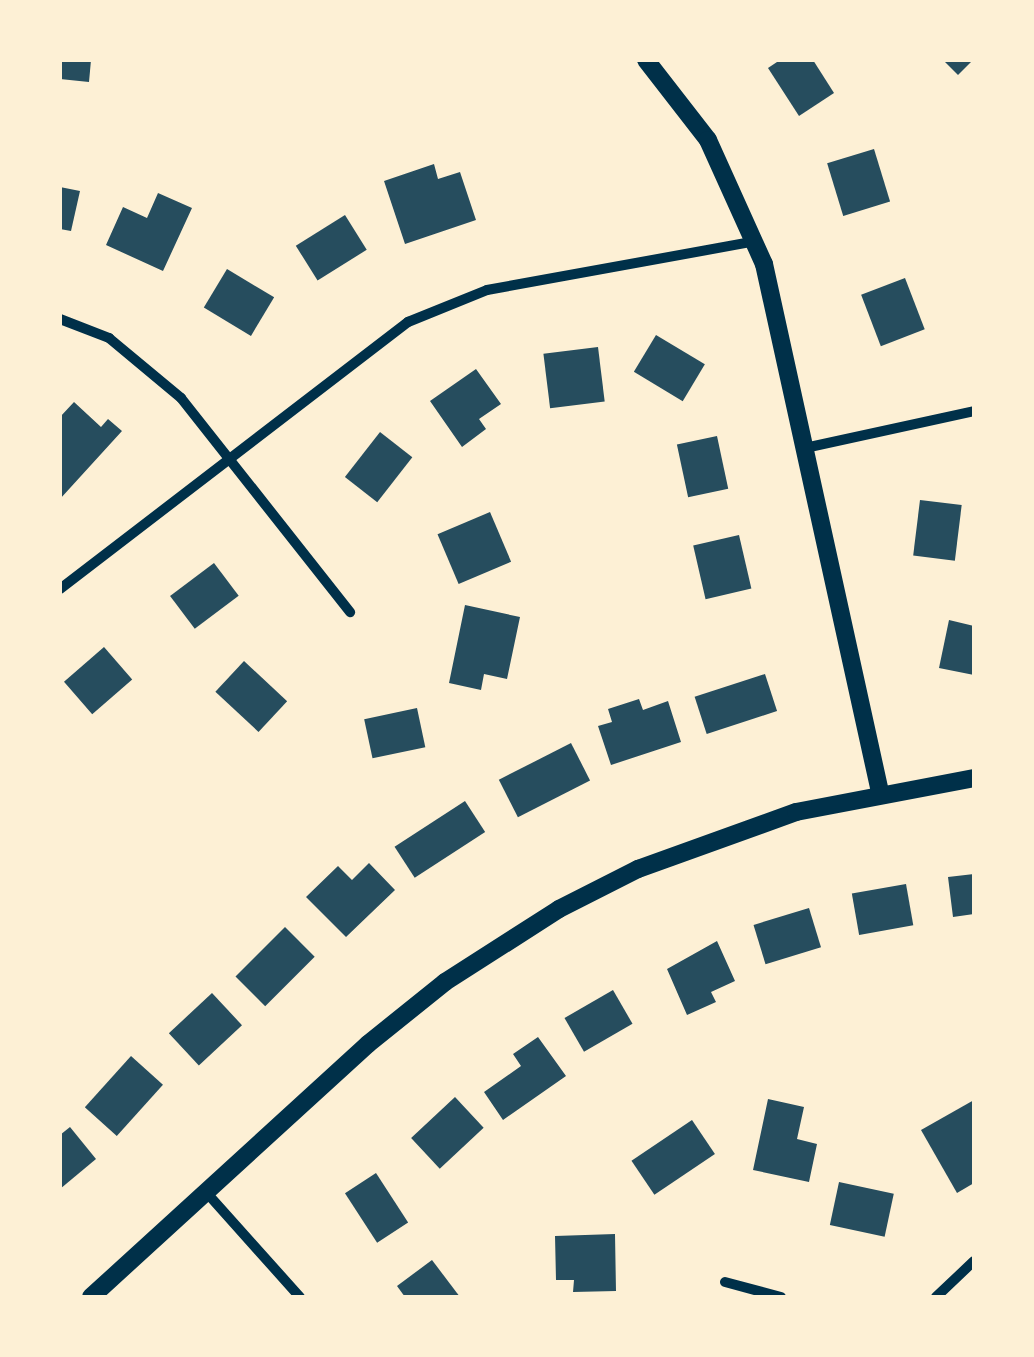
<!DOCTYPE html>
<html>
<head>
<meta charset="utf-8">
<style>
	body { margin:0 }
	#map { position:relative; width:1034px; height:1357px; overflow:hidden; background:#fdf0d5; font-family:"Titillium Web",sans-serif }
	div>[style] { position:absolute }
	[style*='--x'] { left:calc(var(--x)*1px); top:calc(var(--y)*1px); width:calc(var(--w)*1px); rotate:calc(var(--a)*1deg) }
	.building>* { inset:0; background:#264d5e; transform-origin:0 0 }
	.minor>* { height:10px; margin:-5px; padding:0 5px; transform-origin:5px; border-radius:5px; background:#003049 }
	.tertiary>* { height:18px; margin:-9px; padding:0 9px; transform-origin:9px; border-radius:9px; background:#003049 }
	span { translate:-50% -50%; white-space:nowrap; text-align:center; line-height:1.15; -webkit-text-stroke:9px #fdf0d5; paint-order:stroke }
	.frame { position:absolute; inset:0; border:62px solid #fdf0d5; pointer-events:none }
</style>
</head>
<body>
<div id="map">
	<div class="building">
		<i style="clip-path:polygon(60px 60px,91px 60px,89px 82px,60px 79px)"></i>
		<i style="clip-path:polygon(780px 60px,813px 60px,834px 93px,799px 116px,768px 68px)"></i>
		<i style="clip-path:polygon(943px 60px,973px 60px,958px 75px)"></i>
		<i style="left:874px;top:149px;width:55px;height:49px;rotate:73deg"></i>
		<i style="clip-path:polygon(434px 164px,438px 179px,460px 172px,476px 220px,405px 244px,384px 181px)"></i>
		<i style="clip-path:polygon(60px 187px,80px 191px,71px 231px,60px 229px)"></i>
		<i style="clip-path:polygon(158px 193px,192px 208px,163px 271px,106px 245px,123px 207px,147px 218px)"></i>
		<i style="left:345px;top:215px;width:41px;height:58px;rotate:58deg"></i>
		<i style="left:227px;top:269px;width:55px;height:45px;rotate:31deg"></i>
		<i style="left:905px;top:278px;width:55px;height:47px;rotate:69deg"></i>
		<i style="left:656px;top:335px;width:57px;height:43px;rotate:31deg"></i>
		<i style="left:598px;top:347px;width:55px;height:55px;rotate:83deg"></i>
		<i style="clip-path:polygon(476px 369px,501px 404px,479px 419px,486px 429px,462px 447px,430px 401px)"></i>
		<i style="clip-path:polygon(74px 402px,101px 427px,108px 419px,122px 431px,60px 499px,60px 417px)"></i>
		<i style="left:380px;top:432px;width:41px;height:57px;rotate:38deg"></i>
		<i style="left:717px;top:436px;width:54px;height:41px;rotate:78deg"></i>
		<i style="left:920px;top:500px;width:42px;height:56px;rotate:7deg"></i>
		<i style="left:490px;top:512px;width:54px;height:57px;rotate:67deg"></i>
		<i style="left:739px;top:535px;width:55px;height:47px;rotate:77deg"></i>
		<i style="left:214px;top:563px;width:41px;height:55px;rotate:53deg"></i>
		<i style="clip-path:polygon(465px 605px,520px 617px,507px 679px,484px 674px,481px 690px,449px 683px)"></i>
		<i style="clip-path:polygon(949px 620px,974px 626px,974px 675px,939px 668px)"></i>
		<i style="left:104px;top:647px;width:43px;height:53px;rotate:49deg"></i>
		<i style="left:244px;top:661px;width:59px;height:42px;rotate:43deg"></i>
		<i style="left:765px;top:674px;width:39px;height:74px;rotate:72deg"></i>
		<i style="clip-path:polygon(639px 699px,643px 710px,668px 701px,681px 742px,611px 765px,598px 726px,612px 722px,608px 709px)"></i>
		<i style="left:417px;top:708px;width:40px;height:54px;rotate:78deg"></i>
		<i style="left:571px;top:743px;width:42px;height:81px;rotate:63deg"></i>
		<i style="left:465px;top:801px;width:37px;height:84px;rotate:57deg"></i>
		<i style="clip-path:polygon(369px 863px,395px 890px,346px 937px,306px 897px,338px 866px,352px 880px)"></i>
		<i style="clip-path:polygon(974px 874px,974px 914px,953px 917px,948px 877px)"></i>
		<i style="left:906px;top:884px;width:42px;height:55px;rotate:80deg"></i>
		<i style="left:809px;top:908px;width:41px;height:58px;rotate:73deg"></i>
		<i style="left:285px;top:927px;width:42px;height:70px;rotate:45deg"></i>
		<i style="clip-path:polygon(717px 941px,735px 981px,711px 992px,716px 1002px,687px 1015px,667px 969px)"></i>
		<i style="left:613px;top:990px;width:39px;height:56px;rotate:60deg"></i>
		<i style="left:212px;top:993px;width:44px;height:59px;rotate:47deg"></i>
		<i style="clip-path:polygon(538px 1037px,566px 1076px,503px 1120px,484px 1092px,521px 1066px,513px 1054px)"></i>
		<i style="left:131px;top:1056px;width:43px;height:69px;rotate:42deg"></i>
		<i style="left:455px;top:1097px;width:42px;height:60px;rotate:47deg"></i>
		<i style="clip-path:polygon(768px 1099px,804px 1107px,797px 1139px,817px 1144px,809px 1182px,753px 1170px)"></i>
		<i style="clip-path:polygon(974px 1100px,974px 1183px,957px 1193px,921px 1130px)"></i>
		<i style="left:692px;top:1120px;width:41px;height:73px;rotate:56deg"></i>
		<i style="clip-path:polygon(70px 1127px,96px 1159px,60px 1189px,60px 1135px)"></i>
		<i style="left:376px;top:1173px;width:59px;height:37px;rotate:57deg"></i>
		<i style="left:839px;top:1182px;width:56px;height:44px;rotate:12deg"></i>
		<i style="clip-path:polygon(615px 1234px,616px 1291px,573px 1292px,574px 1280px,556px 1280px,555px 1236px)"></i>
		<i style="clip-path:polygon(432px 1260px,460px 1297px,405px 1297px,397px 1286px)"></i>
	</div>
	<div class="minor">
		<i style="--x:60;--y:319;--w:53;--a:21.2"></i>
		<i style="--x:109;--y:338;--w:94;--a:39.8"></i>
		<i style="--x:181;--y:398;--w:273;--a:51.7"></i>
		<i style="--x:805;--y:448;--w:173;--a:-12.3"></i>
		<i style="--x:60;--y:589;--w:439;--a:-37.5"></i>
		<i style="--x:408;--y:322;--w:85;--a:-22.1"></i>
		<i style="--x:487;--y:290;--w:273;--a:-10.3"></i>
		<i style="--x:206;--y:1192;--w:141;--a:48.2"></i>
		<i style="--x:725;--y:1282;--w:58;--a:15"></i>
		<i style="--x:936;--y:1297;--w:52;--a:-43.5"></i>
	</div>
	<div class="tertiary">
		<i style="--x:646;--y:60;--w:101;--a:52.2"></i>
		<i style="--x:708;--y:140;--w:136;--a:65.7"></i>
		<i style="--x:764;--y:264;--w:541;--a:77.61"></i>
		<i style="--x:91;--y:1297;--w:375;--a:-42.4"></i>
		<i style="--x:368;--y:1044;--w:99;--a:-38.8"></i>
		<i style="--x:445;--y:982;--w:135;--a:-32.6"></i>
		<i style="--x:559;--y:909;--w:89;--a:-26.9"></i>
		<i style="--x:638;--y:869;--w:168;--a:-19.8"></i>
		<i style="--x:796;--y:812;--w:181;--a:-10.8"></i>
	</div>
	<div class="frame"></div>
</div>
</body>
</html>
